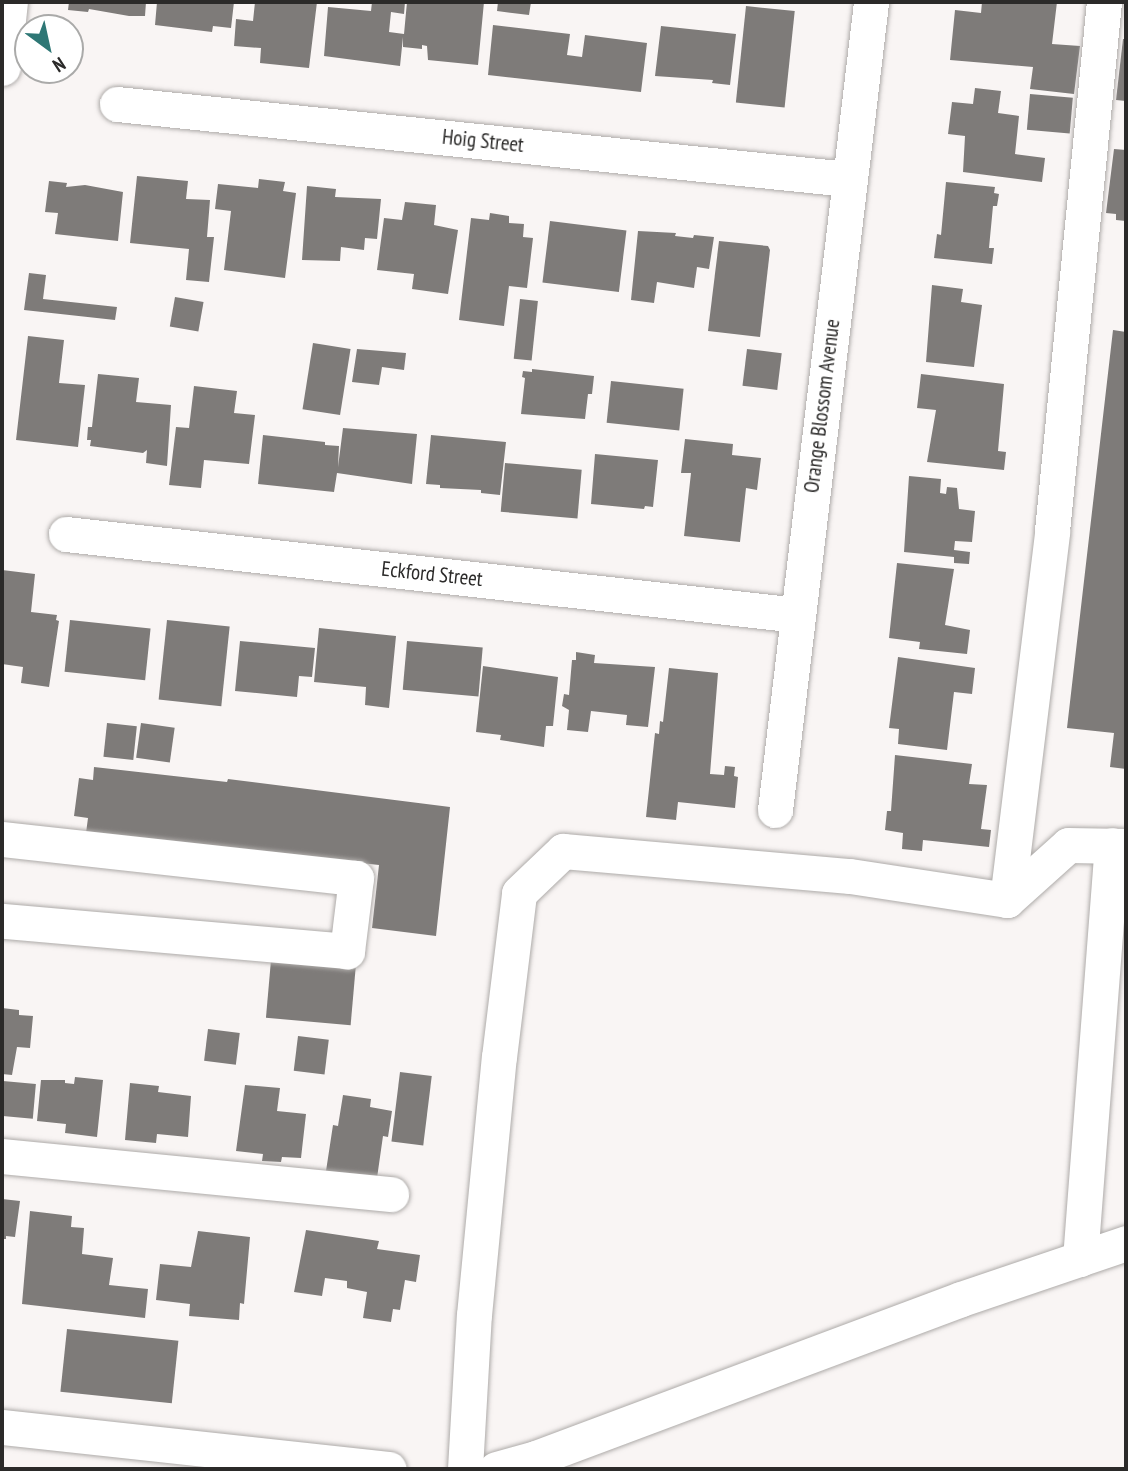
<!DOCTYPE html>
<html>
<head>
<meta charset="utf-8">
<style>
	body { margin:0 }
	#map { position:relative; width:1128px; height:1471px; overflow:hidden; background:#f9f5f4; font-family:"PT Sans Narrow",sans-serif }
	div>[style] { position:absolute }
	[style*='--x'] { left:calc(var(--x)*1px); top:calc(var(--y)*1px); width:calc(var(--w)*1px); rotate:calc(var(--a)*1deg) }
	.building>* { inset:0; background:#7e7b79; transform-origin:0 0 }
	.roads { filter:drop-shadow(0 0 2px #aeaba9) drop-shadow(0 0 2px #aeaba9) }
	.minor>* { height:35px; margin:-17.5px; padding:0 17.5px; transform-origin:17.5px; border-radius:17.5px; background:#fff }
	.major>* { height:38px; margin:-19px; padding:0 19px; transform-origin:19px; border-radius:19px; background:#fff }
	span { translate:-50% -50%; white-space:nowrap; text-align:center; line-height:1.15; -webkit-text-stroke:5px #fff; paint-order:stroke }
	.street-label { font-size:21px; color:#2b2a29 }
	.frame { position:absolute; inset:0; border:4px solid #2b2a29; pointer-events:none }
	.north { position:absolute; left:14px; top:14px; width:70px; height:70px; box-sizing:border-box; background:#fff; border:2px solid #aaaaa9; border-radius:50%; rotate:147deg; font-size:19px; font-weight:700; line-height:28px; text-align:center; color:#2b2a29 }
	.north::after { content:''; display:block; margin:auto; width:24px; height:32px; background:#2e7775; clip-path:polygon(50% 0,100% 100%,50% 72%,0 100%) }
</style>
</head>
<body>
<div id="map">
	<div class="building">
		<i style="clip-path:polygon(69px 2px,146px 2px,145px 16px,129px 16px,89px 9px,88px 12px,68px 10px)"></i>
		<i style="clip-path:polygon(157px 2px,234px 2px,231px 28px,213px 26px,212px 32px,155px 25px)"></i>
		<i style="clip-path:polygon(255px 2px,317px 2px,309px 68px,260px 63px,261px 48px,234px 46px,236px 19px,253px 21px)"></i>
		<i style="clip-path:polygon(372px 2px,405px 2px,404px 14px,391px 12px,389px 32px,404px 34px,407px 2px,484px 2px,478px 65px,428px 60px,427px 46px,422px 45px,422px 49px,403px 47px,403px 37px,400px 66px,324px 56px,328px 7px,371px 11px)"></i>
		<i style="clip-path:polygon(498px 2px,531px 2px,529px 15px,497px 11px)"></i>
		<i style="clip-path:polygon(982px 2px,1057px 2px,1052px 44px,1080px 46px,1074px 94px,1030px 89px,1033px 67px,950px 60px,955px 10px,981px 13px)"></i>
		<i style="left:746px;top:6px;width:49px;height:97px;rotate:6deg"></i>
		<i style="clip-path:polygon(493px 25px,570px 34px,567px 55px,582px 57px,585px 35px,647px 43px,641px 92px,488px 75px)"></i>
		<i style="clip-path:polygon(661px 26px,736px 34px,730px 85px,712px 83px,713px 80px,655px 76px)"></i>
		<i style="clip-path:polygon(1123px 39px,1126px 39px,1126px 101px,1116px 100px)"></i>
		<i style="clip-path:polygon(975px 88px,1001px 91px,998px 113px,1019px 116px,1015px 154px,1045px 158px,1042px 182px,963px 172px,965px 136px,948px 134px,952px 102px,973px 104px)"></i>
		<i style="left:1030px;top:94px;width:43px;height:36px;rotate:5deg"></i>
		<i style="clip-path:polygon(1114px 149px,1126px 150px,1126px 221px,1116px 220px,1116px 214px,1106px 213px)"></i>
		<i style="clip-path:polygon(137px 176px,188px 181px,186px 199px,210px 200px,207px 237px,214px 237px,209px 282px,186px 280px,189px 249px,130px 243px)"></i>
		<i style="clip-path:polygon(259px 179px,285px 182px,283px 191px,296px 193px,285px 278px,224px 270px,231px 211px,215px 209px,218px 184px,258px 188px)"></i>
		<i style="clip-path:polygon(49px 181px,67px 183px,66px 187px,85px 185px,123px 192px,118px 241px,55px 234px,58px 213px,45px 212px)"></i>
		<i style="clip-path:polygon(946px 182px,995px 187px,994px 193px,999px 194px,997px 206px,993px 206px,989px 248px,994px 248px,992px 264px,934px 258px,937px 234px,941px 235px)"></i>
		<i style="clip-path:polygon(307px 186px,336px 189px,335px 197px,381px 199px,377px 239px,365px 238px,364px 250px,341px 247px,340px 261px,302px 260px)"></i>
		<i style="clip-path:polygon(405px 202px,436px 205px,434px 225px,458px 230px,448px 294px,412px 289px,414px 274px,377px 270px,384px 218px,402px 220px)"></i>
		<i style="clip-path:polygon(490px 213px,509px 216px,509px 223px,524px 224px,523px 237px,533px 238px,527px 288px,509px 286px,504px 326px,459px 320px,471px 218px,489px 220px)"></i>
		<i style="left:550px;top:221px;width:77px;height:62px;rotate:7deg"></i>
		<i style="clip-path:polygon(638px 231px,676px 233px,675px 236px,693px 238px,694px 235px,714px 237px,709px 269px,697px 267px,694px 288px,657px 282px,654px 303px,631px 300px)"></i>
		<i style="clip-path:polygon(719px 241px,768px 246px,770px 250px,760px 337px,708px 331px)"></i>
		<i style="clip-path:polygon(29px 273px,46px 275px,43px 299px,117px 307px,115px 320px,24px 310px)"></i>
		<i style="clip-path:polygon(932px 285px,963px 289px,961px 302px,982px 305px,974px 367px,926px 362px)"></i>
		<i style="left:175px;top:297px;width:29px;height:30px;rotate:10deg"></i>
		<i style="left:520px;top:299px;width:18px;height:60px;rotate:6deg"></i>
		<i style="clip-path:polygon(1113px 330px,1126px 332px,1126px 769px,1110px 767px,1114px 733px,1067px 728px)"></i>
		<i style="clip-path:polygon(28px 336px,64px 340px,59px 383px,85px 385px,78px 447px,16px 440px)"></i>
		<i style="left:313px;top:343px;width:38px;height:67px;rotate:9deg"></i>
		<i style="clip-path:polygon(357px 349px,406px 353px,404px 370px,382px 367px,379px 385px,352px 382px)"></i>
		<i style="left:747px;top:349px;width:35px;height:37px;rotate:7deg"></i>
		<i style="clip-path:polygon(532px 369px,594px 376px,592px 394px,588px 394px,585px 419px,521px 414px,525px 378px,522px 377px,523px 371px,532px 372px)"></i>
		<i style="clip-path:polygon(98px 374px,139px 378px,136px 402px,171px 405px,167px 466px,146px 463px,147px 450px,143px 453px,90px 446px,91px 440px,87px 440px,88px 427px,92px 427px)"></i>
		<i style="clip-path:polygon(921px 374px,1004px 384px,998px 451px,1006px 452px,1004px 470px,927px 462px,936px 410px,917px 408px)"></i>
		<i style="left:611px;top:381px;width:73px;height:42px;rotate:6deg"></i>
		<i style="clip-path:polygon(194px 386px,237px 391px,234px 413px,255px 415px,249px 464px,204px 460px,201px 488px,169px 485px,176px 427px,189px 428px)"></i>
		<i style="clip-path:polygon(343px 428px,417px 434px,412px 484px,337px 473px,334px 492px,258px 484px,263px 435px,325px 442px,325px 445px,339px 446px,338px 467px)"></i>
		<i style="clip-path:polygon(431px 435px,506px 442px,500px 495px,481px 493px,481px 490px,440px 488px,440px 485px,426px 484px)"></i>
		<i style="clip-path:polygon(685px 439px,733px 444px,732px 455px,761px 458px,757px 490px,746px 488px,740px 542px,684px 536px,691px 473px,681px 473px)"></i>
		<i style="clip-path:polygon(595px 454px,658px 460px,653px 507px,645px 506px,644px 509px,591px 504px)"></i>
		<i style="left:505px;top:463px;width:77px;height:49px;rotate:5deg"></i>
		<i style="clip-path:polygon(909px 476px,941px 479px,940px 493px,946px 494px,947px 487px,957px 488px,959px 509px,975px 511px,972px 542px,955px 541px,954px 550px,970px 552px,969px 564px,954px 563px,954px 557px,904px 552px)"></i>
		<i style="clip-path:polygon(897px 563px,954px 569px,945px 625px,970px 630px,967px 654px,919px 649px,920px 642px,889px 638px)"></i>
		<i style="clip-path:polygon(2px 570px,35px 574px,31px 612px,57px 615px,56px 620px,59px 621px,49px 687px,21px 683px,23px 667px,2px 664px)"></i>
		<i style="left:70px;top:620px;width:81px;height:52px;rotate:6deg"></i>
		<i style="left:167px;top:620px;width:63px;height:80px;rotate:6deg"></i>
		<i style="clip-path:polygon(319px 628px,396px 636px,389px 708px,365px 705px,366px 687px,314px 682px)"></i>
		<i style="clip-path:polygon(240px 641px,315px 648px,312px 677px,299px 676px,297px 697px,235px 691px)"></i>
		<i style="left:407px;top:641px;width:76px;height:49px;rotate:5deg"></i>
		<i style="clip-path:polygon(576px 652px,595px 655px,594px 663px,655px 667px,648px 727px,626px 725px,627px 715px,591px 711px,588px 732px,567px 730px,569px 710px,562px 706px,564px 694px,569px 695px,572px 660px,576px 660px)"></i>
		<i style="clip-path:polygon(898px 657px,975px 668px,972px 694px,954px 692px,947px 750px,898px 744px,899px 729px,889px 728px)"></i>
		<i style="clip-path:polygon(483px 666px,558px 677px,553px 726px,546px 726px,544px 747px,500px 740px,501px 735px,476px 732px)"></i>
		<i style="clip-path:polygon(669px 668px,718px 673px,710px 774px,724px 775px,725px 766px,735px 767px,734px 776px,738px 777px,735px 808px,678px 802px,676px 820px,646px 817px,655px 733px,659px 734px,660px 721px,663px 722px)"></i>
		<i style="left:107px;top:723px;width:30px;height:34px;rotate:6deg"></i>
		<i style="left:141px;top:723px;width:34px;height:35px;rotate:8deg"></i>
		<i style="clip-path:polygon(895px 755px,972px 764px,969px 784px,987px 785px,981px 829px,991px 830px,989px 847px,923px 840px,922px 851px,902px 849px,903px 833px,885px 830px,887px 811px,891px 811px)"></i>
		<i style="clip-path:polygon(94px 767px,227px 782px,228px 779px,450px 807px,436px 936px,372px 928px,379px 865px,86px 833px,88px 818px,74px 816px,79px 778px,93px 780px)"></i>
		<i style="left:271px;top:960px;width:85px;height:58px;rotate:5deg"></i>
		<i style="clip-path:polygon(2px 1008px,19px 1010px,19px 1015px,33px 1016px,30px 1048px,17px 1047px,12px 1075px,2px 1074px)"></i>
		<i style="left:208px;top:1029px;width:32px;height:32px;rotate:7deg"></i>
		<i style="left:298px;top:1036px;width:31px;height:35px;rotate:7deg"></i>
		<i style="left:400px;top:1072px;width:32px;height:70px;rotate:7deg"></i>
		<i style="clip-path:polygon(75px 1077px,103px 1080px,97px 1137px,65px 1133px,66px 1124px,37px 1121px,41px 1080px,65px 1080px,65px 1083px,74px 1084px)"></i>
		<i style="left:3px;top:1081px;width:33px;height:35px;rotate:5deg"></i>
		<i style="clip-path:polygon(130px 1083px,159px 1086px,158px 1092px,191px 1096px,188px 1137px,157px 1134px,156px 1143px,125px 1140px)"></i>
		<i style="clip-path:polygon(245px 1085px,280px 1088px,277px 1111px,306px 1114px,301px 1158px,282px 1157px,281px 1162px,262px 1161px,263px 1154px,236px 1151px)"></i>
		<i style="clip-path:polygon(343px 1095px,371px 1099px,370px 1107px,392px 1111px,388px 1137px,383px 1136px,377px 1178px,326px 1171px,333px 1125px,338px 1126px)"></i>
		<i style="clip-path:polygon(2px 1199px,20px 1201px,15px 1237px,6px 1236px,6px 1239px,2px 1239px)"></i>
		<i style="clip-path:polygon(30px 1211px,72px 1216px,71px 1227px,84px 1228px,82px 1254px,113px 1258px,109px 1285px,148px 1289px,145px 1318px,22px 1304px)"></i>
		<i style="clip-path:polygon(306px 1230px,379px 1241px,377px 1249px,420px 1255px,416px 1282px,405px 1280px,400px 1310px,393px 1309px,391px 1322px,363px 1318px,367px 1292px,347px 1288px,347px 1281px,325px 1278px,322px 1296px,294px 1292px)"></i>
		<i style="clip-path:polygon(198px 1231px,250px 1237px,244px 1304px,240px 1303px,239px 1320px,189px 1316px,190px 1304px,156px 1300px,160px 1264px,191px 1267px)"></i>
		<i style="left:67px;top:1329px;width:112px;height:63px;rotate:6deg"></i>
	</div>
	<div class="roads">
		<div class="minor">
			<i style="--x:117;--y:104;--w:735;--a:5.86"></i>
			<i style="--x:66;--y:534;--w:736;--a:6.31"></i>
			<i style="--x:775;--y:810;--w:814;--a:-83.22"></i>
			<i style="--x:2;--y:839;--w:356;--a:6.3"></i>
			<i style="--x:356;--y:878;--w:74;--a:97"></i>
			<i style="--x:347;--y:951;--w:346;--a:-175"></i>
			<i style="--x:1007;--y:900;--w:372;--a:-83"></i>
			<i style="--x:1052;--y:531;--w:532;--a:-84.39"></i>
			<i style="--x:1007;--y:900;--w:82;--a:-42"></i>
			<i style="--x:1068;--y:845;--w:58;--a:1"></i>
			<i style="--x:2;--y:1156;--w:391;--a:5.6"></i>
			<i style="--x:1080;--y:1259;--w:415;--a:-85.6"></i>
			<i style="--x:2;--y:1427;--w:389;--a:6.2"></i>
			<i style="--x:465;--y:1469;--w:154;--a:-86.7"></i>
			<i style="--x:474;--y:1315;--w:259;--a:-84.5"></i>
			<i style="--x:499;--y:1057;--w:165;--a:-83"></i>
			<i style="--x:519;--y:893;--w:61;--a:-43.7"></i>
			<i style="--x:563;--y:851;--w:288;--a:5"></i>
			<i style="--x:850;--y:876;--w:159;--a:8.7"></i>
			<i style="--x:496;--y:1469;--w:41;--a:-15.4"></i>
			<i style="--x:536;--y:1458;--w:454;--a:-20.5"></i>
			<i style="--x:961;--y:1299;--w:174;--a:-18.7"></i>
		</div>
		<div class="major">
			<i style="--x:2;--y:67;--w:65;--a:-83.9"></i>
		</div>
	</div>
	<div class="street-label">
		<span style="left:483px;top:141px;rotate:6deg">Hoig Street</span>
		<span style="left:822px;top:406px;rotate:-83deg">Orange Blossom Avenue</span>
		<span style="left:432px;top:574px;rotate:6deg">Eckford Street</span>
	</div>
	<div class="frame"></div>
	<div class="north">N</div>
</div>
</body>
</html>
